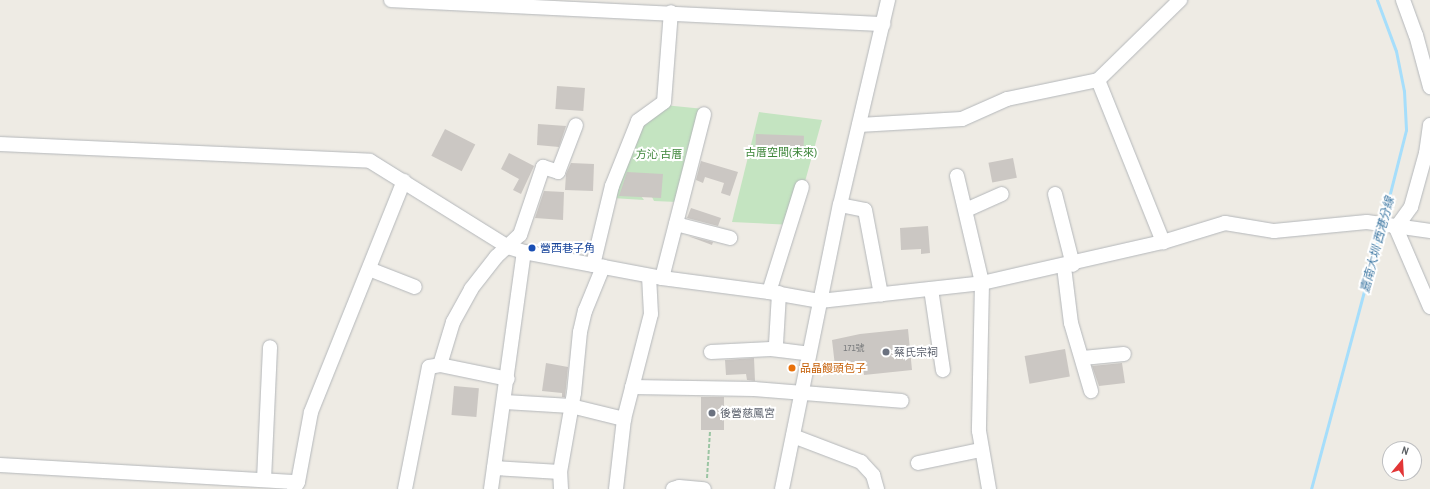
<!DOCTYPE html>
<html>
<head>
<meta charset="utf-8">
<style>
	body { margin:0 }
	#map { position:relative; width:1430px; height:489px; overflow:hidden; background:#eeebe4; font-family:"Archivo Narrow","Noto Sans TC",sans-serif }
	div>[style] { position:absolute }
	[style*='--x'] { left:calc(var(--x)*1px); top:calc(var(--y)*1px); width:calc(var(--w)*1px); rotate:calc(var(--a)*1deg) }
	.green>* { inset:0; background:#c4e4c1 }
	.stream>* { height:3px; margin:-1.5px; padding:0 1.5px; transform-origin:1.5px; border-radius:1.5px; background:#a6defb }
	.building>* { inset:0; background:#cbc7c3; transform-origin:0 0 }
	.path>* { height:2px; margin-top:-1px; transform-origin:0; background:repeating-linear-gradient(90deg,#9bc5a3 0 4px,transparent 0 6px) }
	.roads { filter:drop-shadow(0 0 1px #b4b7ba) drop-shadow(0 0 1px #b4b7ba) }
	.minor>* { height:14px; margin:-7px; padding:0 7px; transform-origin:7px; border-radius:7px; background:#fff }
	.dots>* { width:11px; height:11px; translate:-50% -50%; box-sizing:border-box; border:2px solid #fff; border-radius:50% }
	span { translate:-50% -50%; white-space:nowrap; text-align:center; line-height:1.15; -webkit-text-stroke:4px #fff; paint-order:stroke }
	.number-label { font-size:9px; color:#787a7c }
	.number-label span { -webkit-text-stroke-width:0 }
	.park-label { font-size:11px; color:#3c8539 }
	.transit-label { font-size:11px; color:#164399 }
	.left { translate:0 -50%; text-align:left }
	.worship-label { font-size:11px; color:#5b616d }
	.food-label { font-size:11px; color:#c56008 }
	.water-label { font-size:12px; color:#417aa4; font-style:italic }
	.north { position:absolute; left:1382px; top:441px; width:40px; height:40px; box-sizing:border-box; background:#fff; border:1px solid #bebfc1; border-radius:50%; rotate:18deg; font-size:11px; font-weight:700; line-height:16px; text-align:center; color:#5c6064 }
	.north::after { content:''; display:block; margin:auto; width:14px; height:18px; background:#e23637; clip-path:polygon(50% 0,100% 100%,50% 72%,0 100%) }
</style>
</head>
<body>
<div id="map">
	<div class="green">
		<i style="clip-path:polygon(664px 105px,704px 109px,677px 202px,654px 201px,652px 197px,641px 196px,644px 200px,612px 198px,642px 121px)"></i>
		<i style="clip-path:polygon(759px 112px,822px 120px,793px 225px,732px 222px)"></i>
	</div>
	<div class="stream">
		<i style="--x:1377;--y:0;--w:54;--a:69.6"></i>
		<i style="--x:1396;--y:51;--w:41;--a:78.7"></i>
		<i style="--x:1404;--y:91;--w:39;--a:87"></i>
		<i style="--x:1406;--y:130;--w:94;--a:104.2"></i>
		<i style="--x:1311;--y:489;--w:270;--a:-75"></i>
	</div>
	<div class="building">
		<i style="left:557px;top:86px;width:28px;height:23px;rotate:4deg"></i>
		<i style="clip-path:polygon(538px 124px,566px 126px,559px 147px,537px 145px)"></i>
		<i style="left:445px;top:129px;width:34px;height:30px;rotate:27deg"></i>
		<i style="left:756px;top:134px;width:48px;height:16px;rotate:2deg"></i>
		<i style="clip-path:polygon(509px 153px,534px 166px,521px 194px,513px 190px,519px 179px,501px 169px)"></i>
		<i style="left:1013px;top:158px;width:20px;height:25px;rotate:79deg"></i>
		<i style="clip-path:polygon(701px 161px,738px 172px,730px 196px,721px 193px,724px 183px,705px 177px,703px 183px,696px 180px)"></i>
		<i style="clip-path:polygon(571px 163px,594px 164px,593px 191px,565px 190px,566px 174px)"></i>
		<i style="clip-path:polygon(627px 172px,663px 174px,661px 198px,619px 196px)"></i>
		<i style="clip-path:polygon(544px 191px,564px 192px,563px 220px,535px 218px)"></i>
		<i style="clip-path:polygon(691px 208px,721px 218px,718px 226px,687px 218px)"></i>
		<i style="clip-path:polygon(928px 226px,930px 253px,921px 254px,921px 249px,901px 250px,900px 228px)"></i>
		<i style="clip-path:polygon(688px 236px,713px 242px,712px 245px)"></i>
		<i style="clip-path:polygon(908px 329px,912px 370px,864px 375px,863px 361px,835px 366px,832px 340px,860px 334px)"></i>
		<i style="left:1065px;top:349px;width:28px;height:41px;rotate:80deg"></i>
		<i style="clip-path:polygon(754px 358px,755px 381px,747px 380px,746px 374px,726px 375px,725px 360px)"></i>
		<i style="clip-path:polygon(546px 363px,568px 367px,565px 397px,562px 397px,562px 393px,542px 391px)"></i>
		<i style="clip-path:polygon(1122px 363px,1125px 383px,1099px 386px,1092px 366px)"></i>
		<i style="left:454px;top:386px;width:25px;height:29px;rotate:5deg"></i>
		<i style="left:701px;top:397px;width:23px;height:33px"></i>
	</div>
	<div class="path">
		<i style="--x:707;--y:478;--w:47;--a:-86.3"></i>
	</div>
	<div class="roads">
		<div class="minor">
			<i style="--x:391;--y:0;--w:493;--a:2.8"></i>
			<i style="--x:1403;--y:0;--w:37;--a:70"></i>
			<i style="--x:1416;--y:35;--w:54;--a:74.9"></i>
			<i style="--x:1098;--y:80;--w:115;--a:-44.3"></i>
			<i style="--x:859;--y:125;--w:103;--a:-3.3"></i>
			<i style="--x:962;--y:119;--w:49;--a:-24"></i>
			<i style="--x:1007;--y:99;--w:93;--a:-11.8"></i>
			<i style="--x:1098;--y:80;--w:175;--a:68.1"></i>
			<i style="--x:1430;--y:125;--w:28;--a:98"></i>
			<i style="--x:1426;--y:153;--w:56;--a:105.5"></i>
			<i style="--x:1411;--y:207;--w:26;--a:126"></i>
			<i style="--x:1396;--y:228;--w:86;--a:66.7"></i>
			<i style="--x:0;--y:144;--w:370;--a:2.6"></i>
			<i style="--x:370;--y:161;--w:163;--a:31.9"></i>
			<i style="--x:508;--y:247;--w:17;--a:17"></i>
			<i style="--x:524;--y:252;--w:140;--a:10.7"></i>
			<i style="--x:662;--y:278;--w:108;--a:7.5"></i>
			<i style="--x:769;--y:292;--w:52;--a:10"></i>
			<i style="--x:820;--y:301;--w:163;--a:-6.3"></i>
			<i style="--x:982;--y:283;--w:186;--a:-12.8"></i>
			<i style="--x:1163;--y:242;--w:65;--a:-17"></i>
			<i style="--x:1225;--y:223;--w:50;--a:9.3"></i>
			<i style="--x:1274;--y:231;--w:93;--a:-5.5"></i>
			<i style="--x:1367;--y:222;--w:64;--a:8.1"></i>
			<i style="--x:957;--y:176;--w:110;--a:76.8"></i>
			<i style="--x:982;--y:283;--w:148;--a:91.2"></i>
			<i style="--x:979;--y:431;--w:59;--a:80.2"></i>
			<i style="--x:1055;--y:194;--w:73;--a:75.8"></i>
			<i style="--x:840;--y:205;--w:25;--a:11"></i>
			<i style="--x:865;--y:210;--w:86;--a:79.3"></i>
			<i style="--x:966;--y:210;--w:39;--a:-24"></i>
			<i style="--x:676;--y:224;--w:56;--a:14.5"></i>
			<i style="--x:593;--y:265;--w:81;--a:-76.5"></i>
			<i style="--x:612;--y:186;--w:70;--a:-68.2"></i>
			<i style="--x:638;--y:121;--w:32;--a:-36"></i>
			<i style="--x:664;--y:102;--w:90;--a:-85.6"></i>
			<i style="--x:1064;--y:267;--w:56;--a:82.9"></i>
			<i style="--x:1071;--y:323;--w:71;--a:73.6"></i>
			<i style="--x:369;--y:269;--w:49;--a:21.4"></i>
			<i style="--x:662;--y:278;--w:169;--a:-75.6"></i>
			<i style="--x:931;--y:289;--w:82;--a:81.6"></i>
			<i style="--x:769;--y:292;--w:110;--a:-72.6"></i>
			<i style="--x:776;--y:344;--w:51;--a:-86.6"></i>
			<i style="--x:711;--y:352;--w:60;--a:-2.9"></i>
			<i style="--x:771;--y:349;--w:38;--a:7"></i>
			<i style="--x:1083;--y:358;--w:41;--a:-5.6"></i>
			<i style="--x:440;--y:365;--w:69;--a:11.6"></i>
			<i style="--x:632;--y:387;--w:122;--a:0.9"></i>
			<i style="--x:754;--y:389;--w:148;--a:4.6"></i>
			<i style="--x:505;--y:402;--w:66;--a:3.5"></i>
			<i style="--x:571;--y:406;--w:55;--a:13.8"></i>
			<i style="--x:793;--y:436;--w:73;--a:20.9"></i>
			<i style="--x:861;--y:462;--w:18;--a:47"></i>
			<i style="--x:873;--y:475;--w:15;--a:74"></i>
			<i style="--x:918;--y:463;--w:63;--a:-11.8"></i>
			<i style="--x:0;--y:465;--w:298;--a:3.3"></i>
			<i style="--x:494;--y:468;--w:66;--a:3.5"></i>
			<i style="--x:264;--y:480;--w:133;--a:-87.4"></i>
			<i style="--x:294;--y:489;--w:8;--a:-60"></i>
			<i style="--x:298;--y:482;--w:71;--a:-79.5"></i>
			<i style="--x:311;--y:412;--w:249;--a:-68.1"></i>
			<i style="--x:405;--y:489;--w:124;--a:-78.9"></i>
			<i style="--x:429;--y:367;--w:11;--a:-10"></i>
			<i style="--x:440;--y:365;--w:45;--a:-73.2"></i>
			<i style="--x:453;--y:322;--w:38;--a:-61"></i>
			<i style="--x:471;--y:289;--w:41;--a:-52"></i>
			<i style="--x:496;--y:257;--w:33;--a:-43"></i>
			<i style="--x:520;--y:235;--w:72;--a:-71.3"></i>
			<i style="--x:543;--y:167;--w:16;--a:18"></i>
			<i style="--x:558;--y:172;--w:50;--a:-69"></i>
			<i style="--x:491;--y:489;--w:239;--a:-82.1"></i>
			<i style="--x:561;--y:489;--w:17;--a:-93"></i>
			<i style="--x:560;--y:472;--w:80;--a:-80"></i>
			<i style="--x:574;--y:393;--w:61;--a:-84.4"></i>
			<i style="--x:580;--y:332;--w:22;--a:-77"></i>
			<i style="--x:585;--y:311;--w:48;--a:-67.8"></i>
			<i style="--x:616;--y:489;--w:70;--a:-83.5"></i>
			<i style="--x:624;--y:419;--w:108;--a:-75.6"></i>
			<i style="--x:651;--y:314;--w:38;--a:-93"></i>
			<i style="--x:673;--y:489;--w:6;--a:-18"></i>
			<i style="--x:679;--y:487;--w:25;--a:5"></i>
			<i style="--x:782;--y:489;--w:290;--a:-78.5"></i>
			<i style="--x:840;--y:205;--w:211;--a:-76.8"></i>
		</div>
	</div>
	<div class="dots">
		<i style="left:532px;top:248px;background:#1a4fb4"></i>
		<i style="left:886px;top:352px;background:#6b7280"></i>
		<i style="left:792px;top:368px;background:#e8710a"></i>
		<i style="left:712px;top:413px;background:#6b7280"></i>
	</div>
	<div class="number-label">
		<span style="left:854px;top:348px">171號</span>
	</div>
	<div class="park-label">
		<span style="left:781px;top:152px">古厝空間(未來)</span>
		<span style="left:659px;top:154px">方沁 古厝</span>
	</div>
	<div class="transit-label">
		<span class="left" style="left:540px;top:248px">營西巷子角</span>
	</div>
	<div class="worship-label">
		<span class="left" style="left:894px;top:352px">蔡氏宗祠</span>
		<span class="left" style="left:720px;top:413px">後營慈鳳宮</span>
	</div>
	<div class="food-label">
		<span class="left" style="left:800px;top:368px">品晶饅頭包子</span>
	</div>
	<div class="water-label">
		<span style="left:1378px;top:245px;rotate:-75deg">嘉南大圳 西港分線</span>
	</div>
	<div class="north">N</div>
</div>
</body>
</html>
